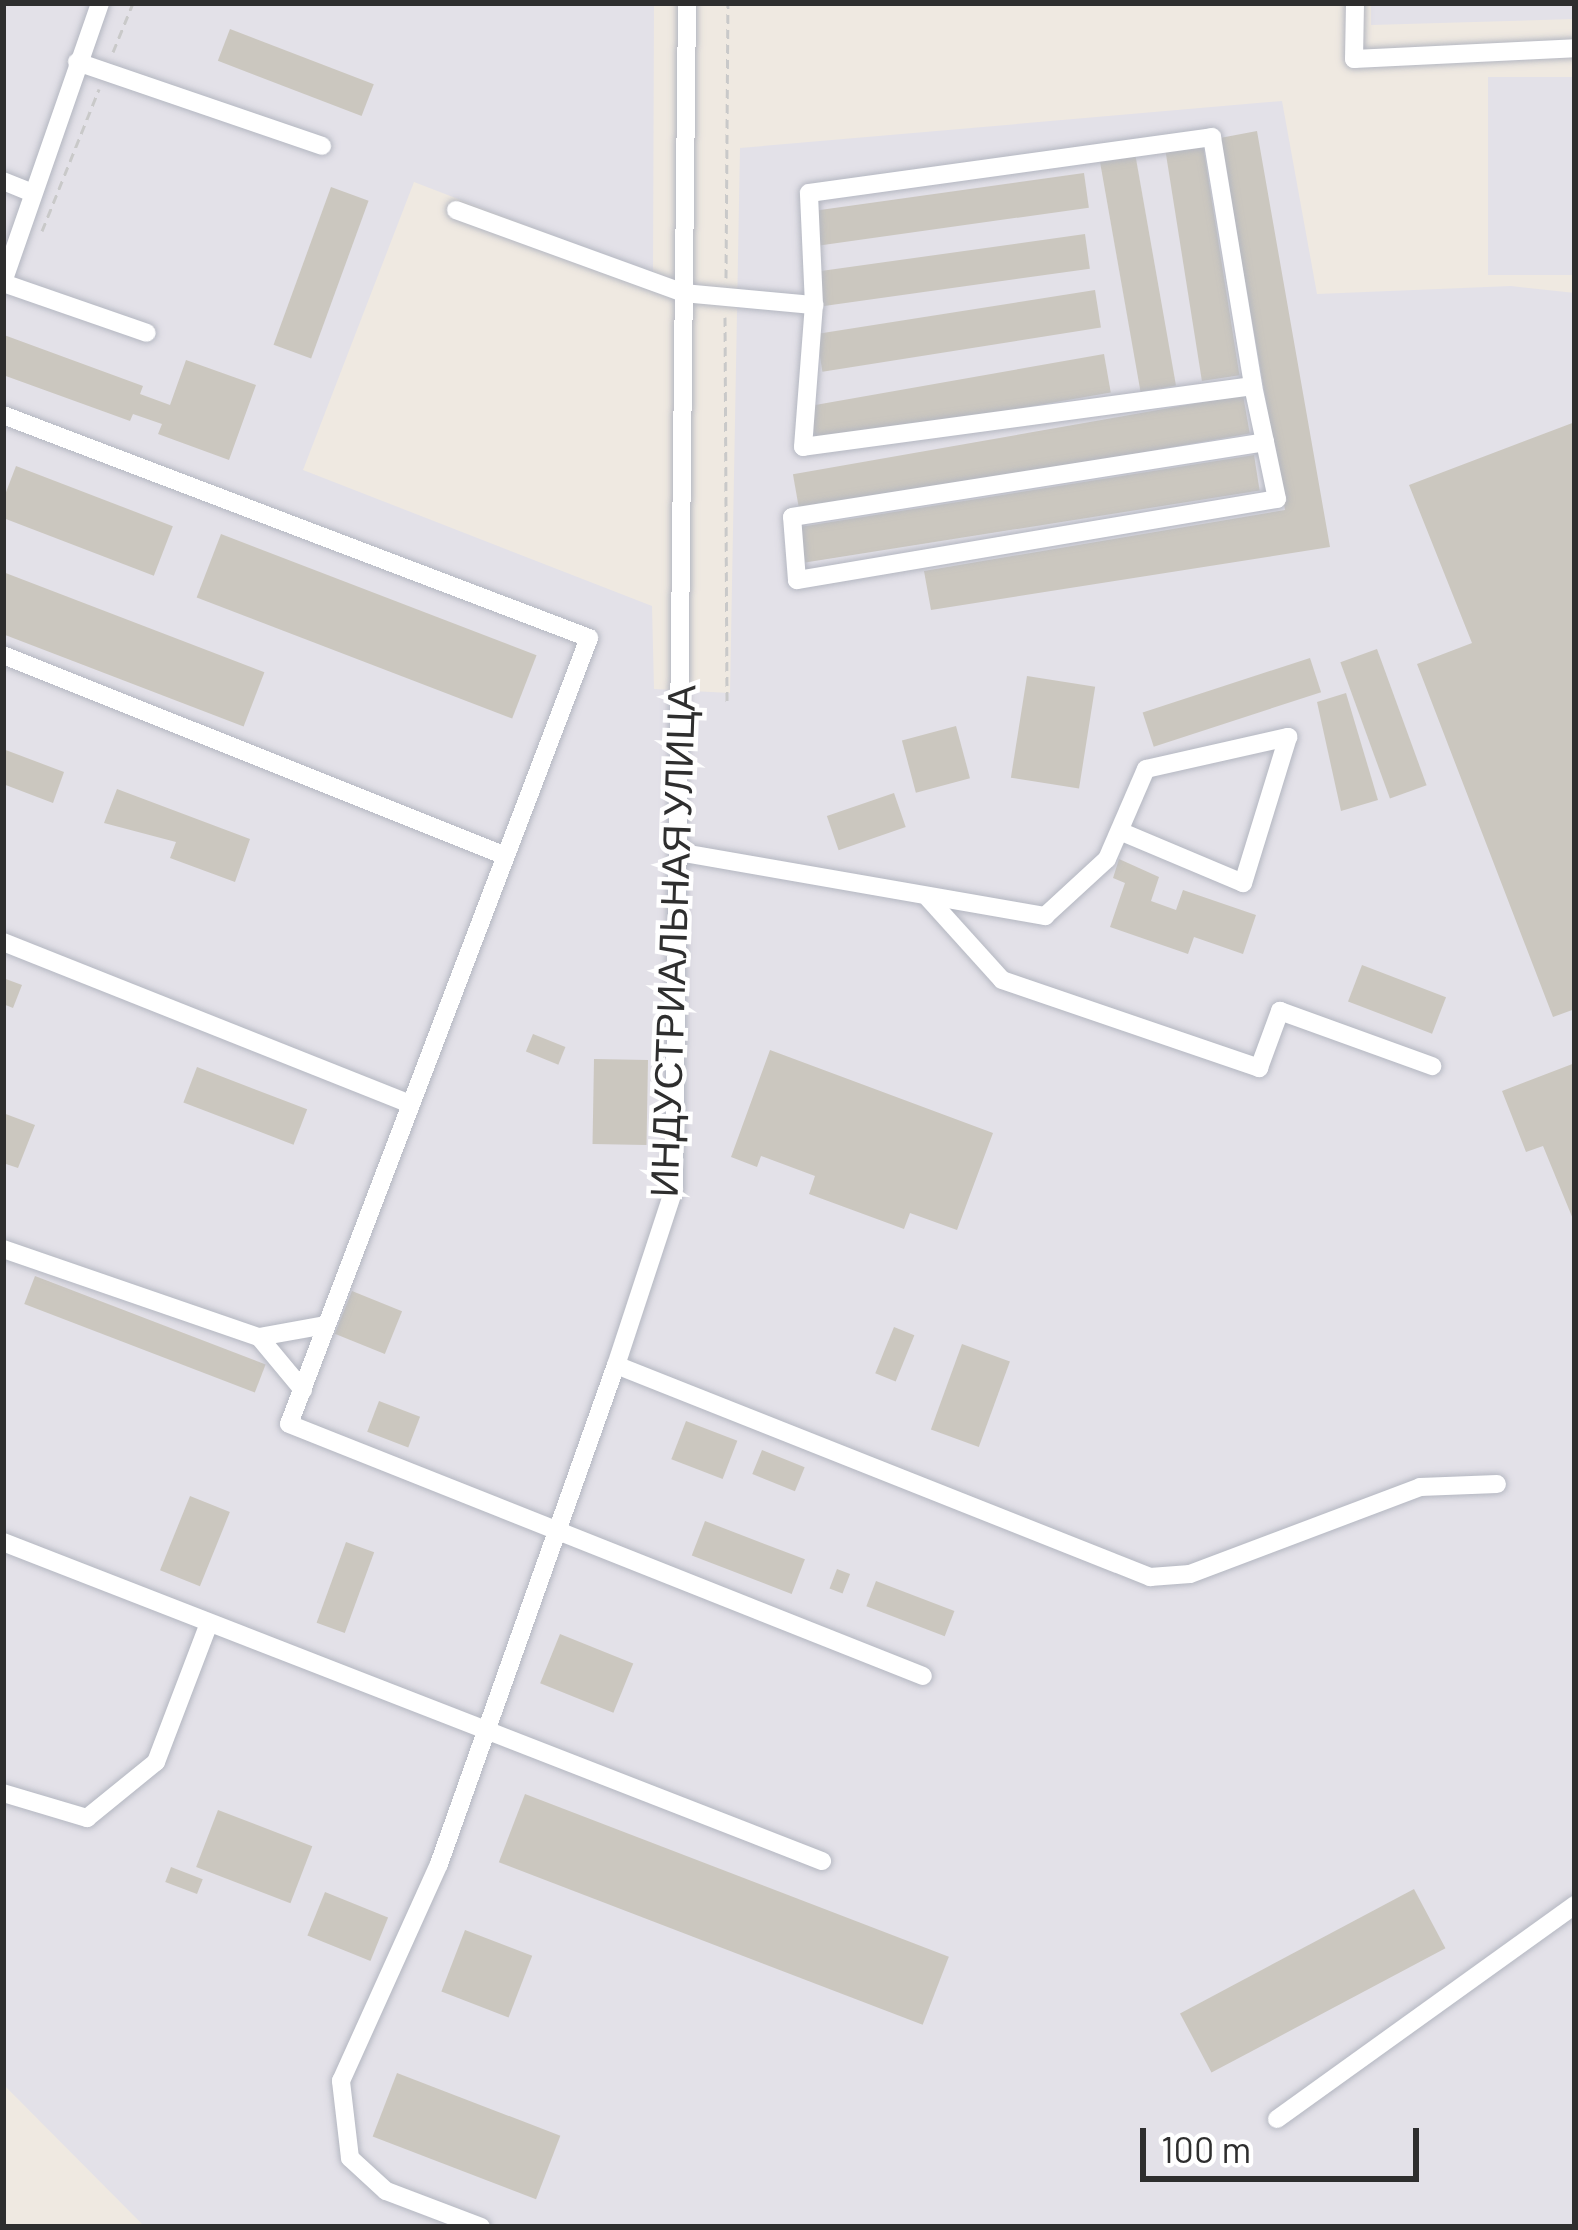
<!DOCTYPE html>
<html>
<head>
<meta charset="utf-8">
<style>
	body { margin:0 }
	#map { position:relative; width:1578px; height:2230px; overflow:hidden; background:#efe9e1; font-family:Barlow,sans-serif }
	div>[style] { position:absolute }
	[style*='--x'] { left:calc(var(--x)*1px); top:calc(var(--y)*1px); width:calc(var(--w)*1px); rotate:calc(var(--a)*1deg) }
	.industrial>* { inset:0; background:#e3e1e8; transform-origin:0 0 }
	.building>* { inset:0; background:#cbc7bf; transform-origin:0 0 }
	.path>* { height:3px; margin-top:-1.5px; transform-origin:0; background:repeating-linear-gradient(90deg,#c9c9c9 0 9px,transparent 0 15px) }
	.roads { filter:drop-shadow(0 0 3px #b4b7c1) drop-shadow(0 0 3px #b4b7c1) }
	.minor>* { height:18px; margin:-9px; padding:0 9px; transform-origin:9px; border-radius:9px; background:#fff }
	span { translate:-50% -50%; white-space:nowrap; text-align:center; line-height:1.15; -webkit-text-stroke:9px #fff; paint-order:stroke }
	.street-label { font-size:39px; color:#2e2e2e }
	.frame { position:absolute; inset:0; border:6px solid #2e2e2e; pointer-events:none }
	.scale { position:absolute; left:1140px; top:2128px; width:279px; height:54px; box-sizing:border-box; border:6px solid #2e2e2e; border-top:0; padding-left:15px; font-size:36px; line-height:42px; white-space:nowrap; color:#2e2e2e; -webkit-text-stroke:9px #fff; paint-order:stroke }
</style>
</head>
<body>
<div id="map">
	<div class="industrial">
		<i style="clip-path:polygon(3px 3px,654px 3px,653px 274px,414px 182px,303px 470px,652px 606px,654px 689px,730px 693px,740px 148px,1282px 101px,1317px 294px,1511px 286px,1575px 293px,1575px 2227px,145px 2227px,3px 2084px)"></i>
		<i style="clip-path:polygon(1371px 3px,1575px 3px,1575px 19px,1371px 25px)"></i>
		<i style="left:1575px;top:77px;width:198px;height:87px;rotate:90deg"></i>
	</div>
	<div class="building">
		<i style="left:230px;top:29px;width:154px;height:34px;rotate:21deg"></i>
		<i style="clip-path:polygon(1257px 131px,1330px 547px,931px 610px,924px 571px,1285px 510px,1220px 138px)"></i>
		<i style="left:1203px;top:145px;width:233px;height:38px;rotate:81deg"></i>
		<i style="left:1135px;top:153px;width:236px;height:36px;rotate:80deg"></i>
		<i style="left:1084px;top:173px;width:35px;height:272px;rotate:82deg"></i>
		<i style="left:331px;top:187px;width:40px;height:168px;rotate:20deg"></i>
		<i style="left:1085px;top:234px;width:35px;height:272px;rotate:82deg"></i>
		<i style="left:1095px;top:290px;width:38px;height:282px;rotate:81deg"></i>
		<i style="clip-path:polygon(4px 335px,143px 386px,140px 394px,170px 405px,186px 360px,256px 385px,229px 460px,158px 434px,162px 424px,133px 414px,130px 421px,3px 375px)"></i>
		<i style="left:1104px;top:354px;width:39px;height:299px;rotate:80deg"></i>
		<i style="left:1243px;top:395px;width:39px;height:457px;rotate:80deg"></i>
		<i style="clip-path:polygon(1575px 422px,1575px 1009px,1553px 1017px,1417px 664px,1472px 643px,1409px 485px)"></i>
		<i style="left:1254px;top:455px;width:36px;height:460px;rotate:81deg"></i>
		<i style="left:16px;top:466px;width:168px;height:53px;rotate:21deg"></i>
		<i style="left:221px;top:534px;width:338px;height:68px;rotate:21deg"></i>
		<i style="left:3px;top:572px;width:280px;height:58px;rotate:21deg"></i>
		<i style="left:1377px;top:649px;width:145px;height:39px;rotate:70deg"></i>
		<i style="left:1310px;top:658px;width:36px;height:176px;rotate:72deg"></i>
		<i style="left:1027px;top:676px;width:69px;height:103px;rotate:9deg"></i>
		<i style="clip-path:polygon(1346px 693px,1378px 800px,1341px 811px,1317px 702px)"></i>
		<i style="left:956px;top:726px;width:54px;height:56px;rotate:75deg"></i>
		<i style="clip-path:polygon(3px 749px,64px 772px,53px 803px,3px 784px)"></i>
		<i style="clip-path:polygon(117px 789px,250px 839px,235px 882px,170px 858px,176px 842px,104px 823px)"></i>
		<i style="left:894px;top:793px;width:36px;height:71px;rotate:71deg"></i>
		<i style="clip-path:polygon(1119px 859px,1159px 877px,1151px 901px,1176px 910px,1183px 890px,1256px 915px,1243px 954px,1194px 937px,1188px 954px,1110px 927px,1125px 883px,1113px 878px)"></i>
		<i style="left:1362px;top:965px;width:90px;height:39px;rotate:21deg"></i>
		<i style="clip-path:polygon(3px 978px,22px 985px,13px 1008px,3px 1004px)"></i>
		<i style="left:533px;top:1034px;width:35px;height:19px;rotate:22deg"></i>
		<i style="clip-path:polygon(770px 1050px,993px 1133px,957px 1230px,910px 1213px,904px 1229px,809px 1194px,815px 1176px,761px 1156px,757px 1167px,731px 1157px)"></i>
		<i style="left:594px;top:1059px;width:54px;height:85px;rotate:1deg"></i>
		<i style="clip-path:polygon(1575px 1063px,1575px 1224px,1543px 1146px,1526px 1152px,1502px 1091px)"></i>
		<i style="left:197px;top:1067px;width:118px;height:38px;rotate:21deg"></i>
		<i style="clip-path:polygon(3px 1113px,35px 1125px,18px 1168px,3px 1163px)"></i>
		<i style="left:35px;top:1276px;width:247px;height:30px;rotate:21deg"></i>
		<i style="left:352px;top:1291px;width:54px;height:46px;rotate:22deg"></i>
		<i style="left:894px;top:1327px;width:22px;height:50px;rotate:22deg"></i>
		<i style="left:962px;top:1344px;width:51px;height:91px;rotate:20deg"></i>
		<i style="left:379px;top:1401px;width:44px;height:33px;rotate:21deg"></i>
		<i style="left:686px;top:1421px;width:55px;height:41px;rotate:21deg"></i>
		<i style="left:762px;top:1450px;width:46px;height:26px;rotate:22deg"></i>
		<i style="left:190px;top:1496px;width:43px;height:80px;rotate:22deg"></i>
		<i style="left:705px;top:1521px;width:107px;height:37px;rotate:21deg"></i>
		<i style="left:346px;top:1542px;width:30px;height:86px;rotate:20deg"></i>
		<i style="left:837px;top:1569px;width:14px;height:21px;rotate:21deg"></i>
		<i style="left:876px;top:1581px;width:84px;height:27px;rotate:21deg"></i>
		<i style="left:560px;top:1634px;width:79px;height:53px;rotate:22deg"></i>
		<i style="left:525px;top:1794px;width:454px;height:73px;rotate:21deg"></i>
		<i style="left:218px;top:1810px;width:101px;height:61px;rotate:21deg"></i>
		<i style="left:171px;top:1867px;width:34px;height:16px;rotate:21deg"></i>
		<i style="left:1414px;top:1889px;width:67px;height:265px;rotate:62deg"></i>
		<i style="left:325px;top:1892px;width:68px;height:47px;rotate:22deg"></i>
		<i style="left:465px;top:1930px;width:72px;height:66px;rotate:21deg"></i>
		<i style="left:397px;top:2073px;width:175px;height:68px;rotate:21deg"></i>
	</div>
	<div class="path">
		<i style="--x:113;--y:52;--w:53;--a:-67.8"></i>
		<i style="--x:42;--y:231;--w:153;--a:-68.1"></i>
		<i style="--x:726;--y:278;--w:275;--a:-89.6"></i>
		<i style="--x:725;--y:317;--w:389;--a:89.7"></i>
	</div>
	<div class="roads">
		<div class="minor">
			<i style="--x:687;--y:3;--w:1186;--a:90.63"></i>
			<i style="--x:674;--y:1189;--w:185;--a:108.2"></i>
			<i style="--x:616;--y:1365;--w:575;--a:21.65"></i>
			<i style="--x:1150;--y:1577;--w:40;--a:-4.3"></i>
			<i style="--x:1190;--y:1574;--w:246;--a:-20.7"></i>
			<i style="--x:1420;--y:1487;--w:77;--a:-2.2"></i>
			<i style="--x:1355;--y:3;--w:56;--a:91"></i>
			<i style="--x:1354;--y:59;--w:221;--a:-2.8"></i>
			<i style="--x:77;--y:62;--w:259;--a:18.9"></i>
			<i style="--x:1212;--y:137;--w:252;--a:80.6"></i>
			<i style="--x:1253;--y:386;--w:454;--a:172.3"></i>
			<i style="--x:803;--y:447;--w:142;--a:-85.6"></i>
			<i style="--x:814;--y:305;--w:112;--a:-92.6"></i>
			<i style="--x:809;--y:193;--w:407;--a:-7.9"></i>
			<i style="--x:3;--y:181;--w:29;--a:22"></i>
			<i style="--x:456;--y:210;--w:243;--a:20"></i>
			<i style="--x:684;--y:293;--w:131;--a:5.3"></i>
			<i style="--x:3;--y:282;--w:295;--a:-70.8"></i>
			<i style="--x:3;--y:283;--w:152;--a:19.1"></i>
			<i style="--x:1253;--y:386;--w:57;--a:77.9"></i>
			<i style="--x:1265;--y:442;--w:58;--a:78.1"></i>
			<i style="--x:1277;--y:499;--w:487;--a:170.4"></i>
			<i style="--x:797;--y:580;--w:63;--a:-94.5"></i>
			<i style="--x:792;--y:517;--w:479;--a:-9"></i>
			<i style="--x:3;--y:415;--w:627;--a:20.83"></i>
			<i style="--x:589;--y:638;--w:841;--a:110.89"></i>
			<i style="--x:289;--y:1424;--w:682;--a:21.68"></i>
			<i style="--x:3;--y:655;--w:539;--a:21.8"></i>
			<i style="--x:678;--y:852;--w:373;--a:9.9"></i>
			<i style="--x:1045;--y:916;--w:84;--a:-42.6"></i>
			<i style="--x:1107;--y:859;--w:98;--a:-66.6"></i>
			<i style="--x:1146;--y:769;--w:146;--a:-12.7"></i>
			<i style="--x:1288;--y:737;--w:153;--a:107.1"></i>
			<i style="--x:1243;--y:883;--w:134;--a:-157.2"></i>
			<i style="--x:928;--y:898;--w:110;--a:47.9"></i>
			<i style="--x:1002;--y:980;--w:272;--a:18.9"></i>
			<i style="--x:1259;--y:1068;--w:61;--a:-69.8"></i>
			<i style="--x:1280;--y:1011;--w:162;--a:19.9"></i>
			<i style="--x:3;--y:942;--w:435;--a:21.7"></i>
			<i style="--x:3;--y:1249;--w:271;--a:19"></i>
			<i style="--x:259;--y:1337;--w:69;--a:50.3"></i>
			<i style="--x:259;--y:1337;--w:67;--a:-10.3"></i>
			<i style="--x:3;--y:1542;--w:879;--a:21.28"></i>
			<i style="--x:3;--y:1793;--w:88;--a:16.6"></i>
			<i style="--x:87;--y:1818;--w:89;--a:-39.1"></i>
			<i style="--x:156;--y:1762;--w:149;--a:-69.1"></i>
			<i style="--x:1277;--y:2119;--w:367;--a:-35.7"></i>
			<i style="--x:481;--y:2227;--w:102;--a:-159.2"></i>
			<i style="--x:386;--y:2191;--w:49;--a:-137.5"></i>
			<i style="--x:350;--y:2158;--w:78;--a:-96.7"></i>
			<i style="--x:341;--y:2081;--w:238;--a:-65.7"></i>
			<i style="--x:439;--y:1864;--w:529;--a:-70.47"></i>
		</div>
	</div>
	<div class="street-label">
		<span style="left:672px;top:941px;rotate:-88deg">ИНДУСТРИАЛЬНАЯ УЛИЦА</span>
	</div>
	<div class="frame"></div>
	<div class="scale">100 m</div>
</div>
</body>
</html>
